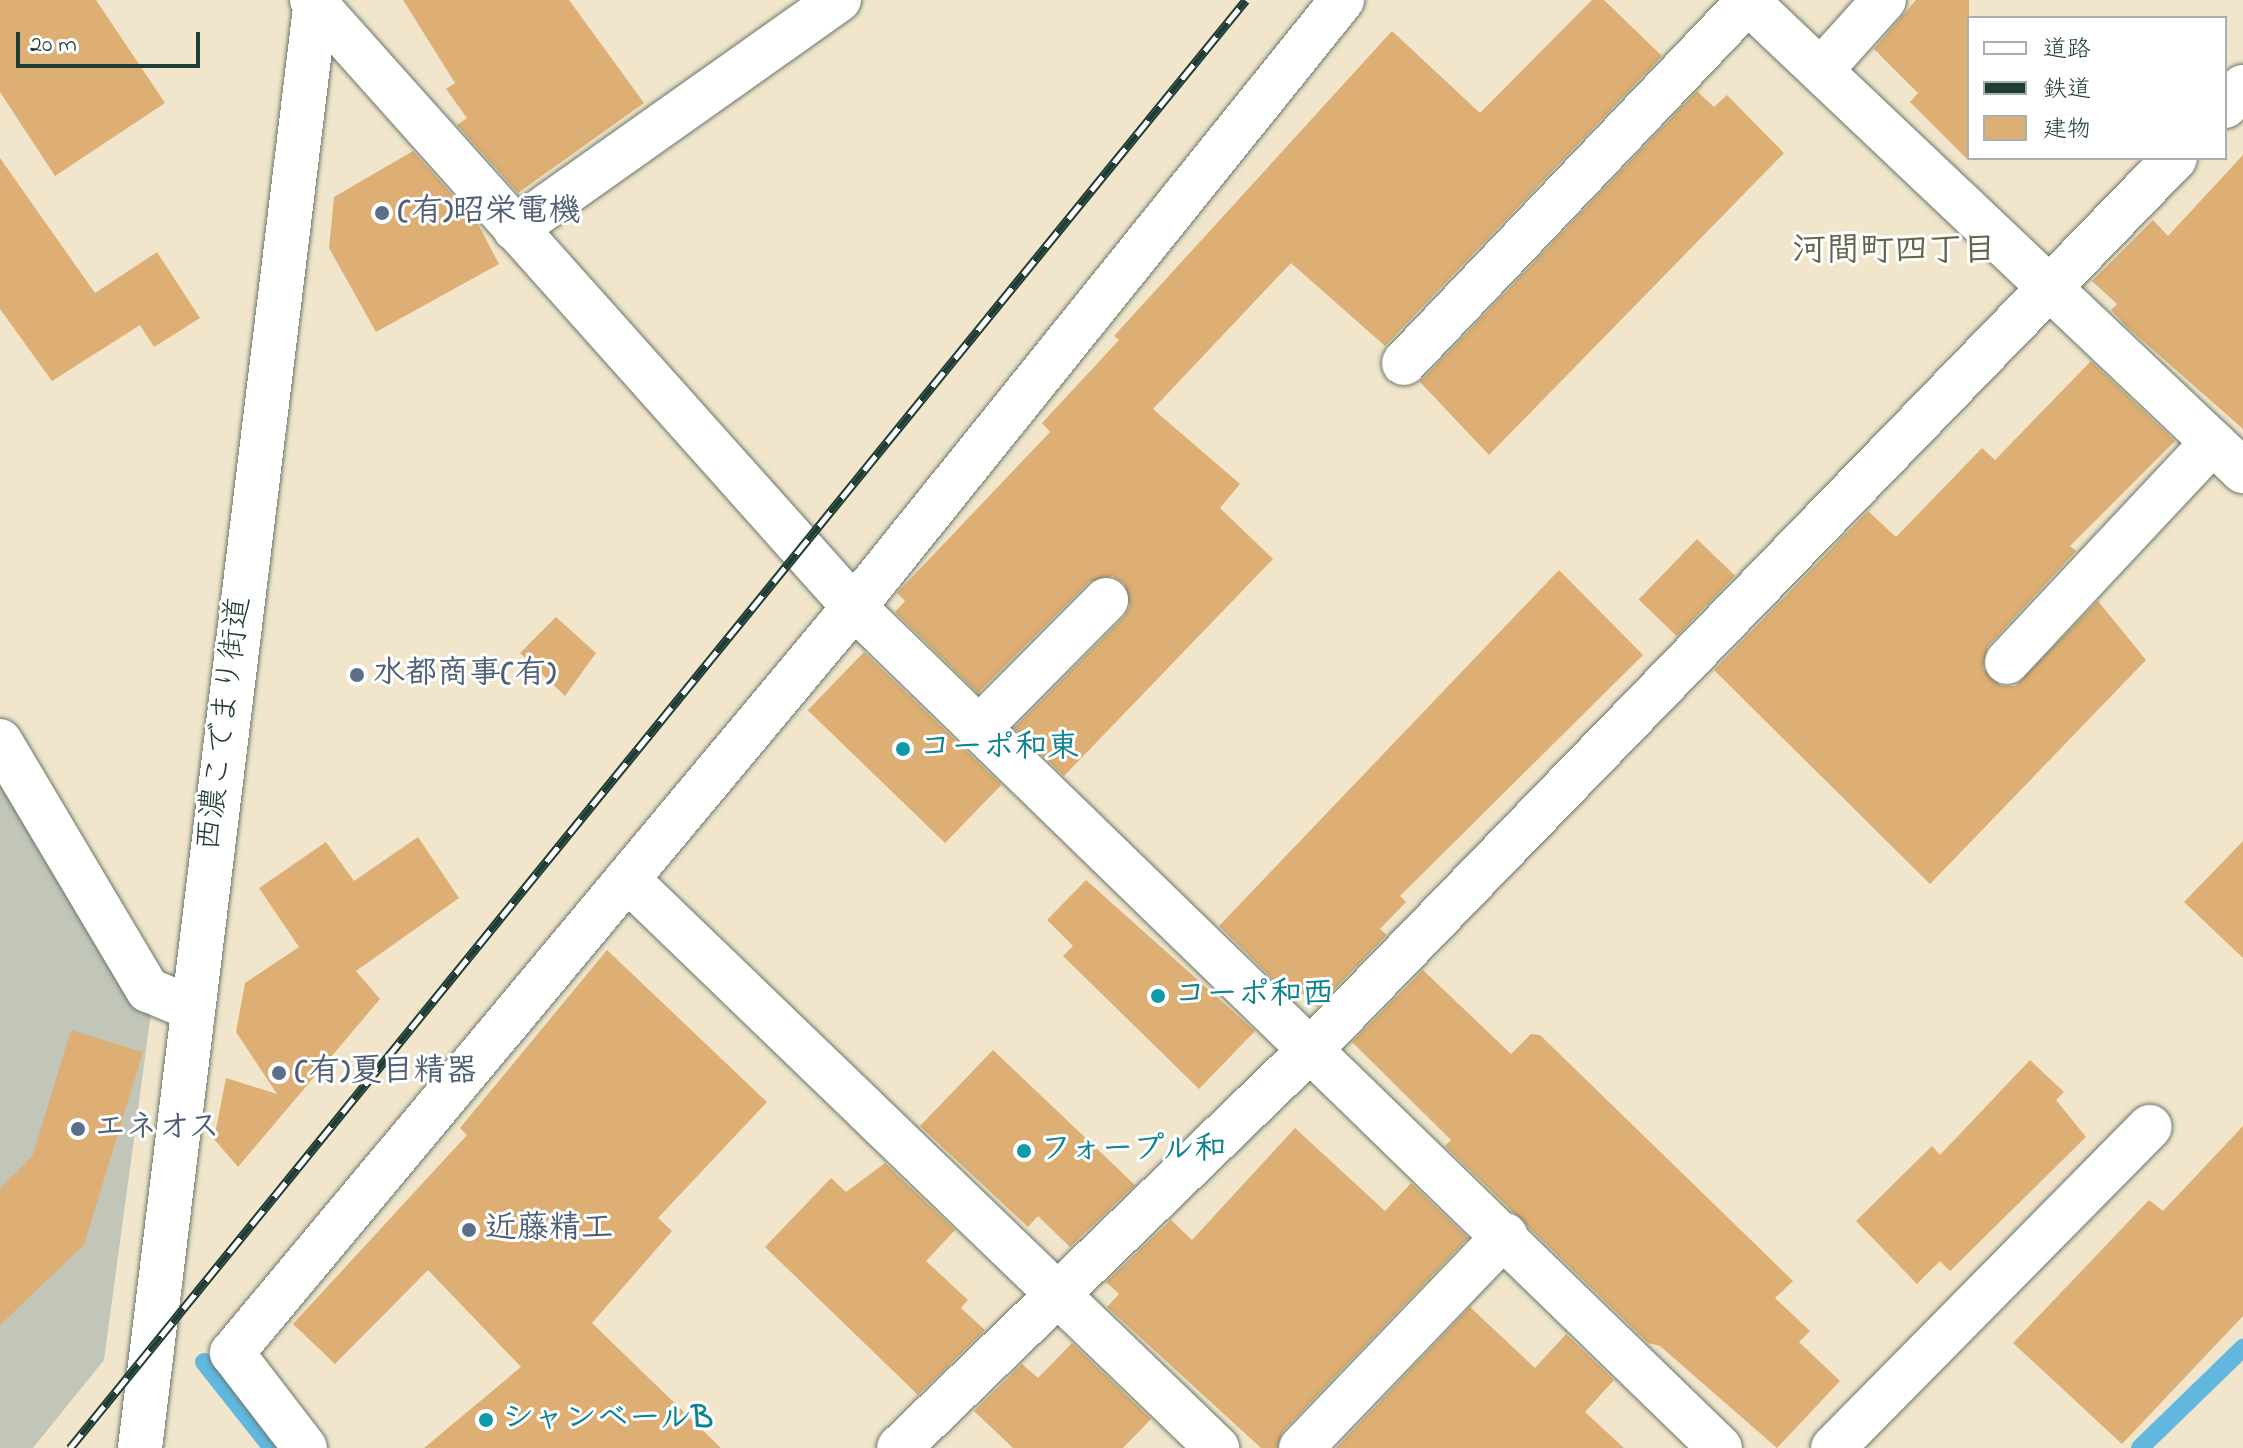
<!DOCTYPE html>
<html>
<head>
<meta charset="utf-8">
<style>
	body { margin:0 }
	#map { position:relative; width:2243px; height:1448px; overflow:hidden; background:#f1e6cc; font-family:"Indie Flower","Klee One",sans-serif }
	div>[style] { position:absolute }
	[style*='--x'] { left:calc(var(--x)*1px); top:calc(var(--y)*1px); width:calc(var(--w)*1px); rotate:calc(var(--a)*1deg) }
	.industrial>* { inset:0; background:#c2c6b9 }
	.stream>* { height:18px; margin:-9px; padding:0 9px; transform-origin:9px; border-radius:9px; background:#61b7de }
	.building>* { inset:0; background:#deaf74; transform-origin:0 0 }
	.roads { filter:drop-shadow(0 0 2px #687869) drop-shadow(0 0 2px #687869) }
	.street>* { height:44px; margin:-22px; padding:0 22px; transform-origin:22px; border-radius:22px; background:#fff }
	.secondary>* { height:44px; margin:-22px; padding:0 22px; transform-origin:22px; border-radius:22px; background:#fff }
	.rail>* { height:9px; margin-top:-4.5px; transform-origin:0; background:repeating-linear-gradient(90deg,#fff 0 18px,#1f3d34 0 36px); box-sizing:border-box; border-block:2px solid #1f3d34 }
	.dots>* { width:22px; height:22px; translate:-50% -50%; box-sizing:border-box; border:4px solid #fff; border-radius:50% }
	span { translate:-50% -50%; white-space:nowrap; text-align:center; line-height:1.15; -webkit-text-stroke:6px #fff; paint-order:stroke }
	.service-label { font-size:32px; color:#4e5e75; font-weight:700 }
	.left { translate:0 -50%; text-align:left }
	.street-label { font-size:32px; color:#1f3d34 }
	.culture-label { font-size:32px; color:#0d838f; font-weight:700 }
	.neighbourhood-label { font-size:34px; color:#62654a; font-weight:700 }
	.legend { position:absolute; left:1967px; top:16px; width:260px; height:144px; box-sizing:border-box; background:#fff; border:2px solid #a5b1ae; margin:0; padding:10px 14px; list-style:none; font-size:24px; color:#1f3d34 }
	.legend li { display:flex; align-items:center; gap:16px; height:40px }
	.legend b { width:40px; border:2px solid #a5b1ae }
	.scale { position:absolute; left:16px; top:32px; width:184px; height:36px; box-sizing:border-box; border:4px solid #1f3d34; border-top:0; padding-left:10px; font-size:24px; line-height:28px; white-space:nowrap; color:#1f3d34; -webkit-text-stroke:6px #fff; paint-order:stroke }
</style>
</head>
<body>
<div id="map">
	<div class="industrial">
		<i style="clip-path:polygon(0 763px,151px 1013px,104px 1360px,33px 1448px,0 1448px)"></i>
	</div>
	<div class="stream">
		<i style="--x:204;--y:1362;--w:110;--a:51.7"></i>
		<i style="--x:2140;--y:1448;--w:144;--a:-44.2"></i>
	</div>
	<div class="building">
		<i style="clip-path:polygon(0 0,96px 0,165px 103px,55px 176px,0 92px)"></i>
		<i style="clip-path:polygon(403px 0,569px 0,644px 103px,518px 193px,457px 125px,467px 118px,446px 89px,455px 83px)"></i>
		<i style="clip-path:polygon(1592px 0,1604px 0,1662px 56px,1385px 346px,1291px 263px,1153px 409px,1240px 484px,1220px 508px,1273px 559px,1064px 776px,1014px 728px,1124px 617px,1130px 606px,1124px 583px,1112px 576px,1089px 582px,978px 693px,895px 612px,905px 601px,897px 593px,1050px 432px,1042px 423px,1119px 340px,1114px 336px,1392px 31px,1480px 113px)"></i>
		<i style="clip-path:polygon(1916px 0,1969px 0,1969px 161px,1910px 102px,1918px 93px,1874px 49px)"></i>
		<i style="clip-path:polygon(1697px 91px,1714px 107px,1727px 95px,1784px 153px,1489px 455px,1420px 382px)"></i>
		<i style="clip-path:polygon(413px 151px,477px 222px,499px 264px,376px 332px,329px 248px,334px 197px)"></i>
		<i style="clip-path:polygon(2243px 155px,2243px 429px,2126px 326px,2111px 310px,2117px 304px,2092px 281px,2153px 220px,2168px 236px)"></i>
		<i style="clip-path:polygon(0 158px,95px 293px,157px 252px,200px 318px,154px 347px,140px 325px,52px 381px,0 309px)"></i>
		<i style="clip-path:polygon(2091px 361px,2175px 441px,2070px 546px,2076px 551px,1988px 646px,1983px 668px,2001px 686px,2015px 686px,2098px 601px,2146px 660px,1930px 884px,1714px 670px,1868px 511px,1896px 537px,1982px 448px,1995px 460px)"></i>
		<i style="left:1697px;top:539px;width:53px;height:84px;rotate:44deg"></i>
		<i style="clip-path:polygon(1559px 570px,1643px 655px,1400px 896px,1406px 902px,1380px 929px,1387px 935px,1317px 1007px,1303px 994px,1290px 996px,1219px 926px)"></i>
		<i style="clip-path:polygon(556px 617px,596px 653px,565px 696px,520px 653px)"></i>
		<i style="left:864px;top:652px;width:191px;height:81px;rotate:44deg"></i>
		<i style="clip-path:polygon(418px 837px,459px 898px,356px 971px,380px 999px,238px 1167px,214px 1139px,226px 1078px,277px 1094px,236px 1032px,245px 983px,299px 947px,259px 888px,326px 842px,354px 881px)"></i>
		<i style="clip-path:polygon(2243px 841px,2243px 958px,2184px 902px)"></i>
		<i style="clip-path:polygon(1086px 880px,1255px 1031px,1199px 1089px,1063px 956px,1073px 946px,1047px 920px)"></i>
		<i style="clip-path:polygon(607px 950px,767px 1102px,658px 1218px,672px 1231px,592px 1323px,721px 1448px,424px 1448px,521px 1367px,428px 1270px,335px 1364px,293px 1324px,467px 1135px,460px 1128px)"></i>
		<i style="clip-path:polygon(1423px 970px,1511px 1054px,1531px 1034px,1540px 1035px,1793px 1281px,1775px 1298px,1810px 1331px,1799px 1342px,1840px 1381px,1777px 1448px,1660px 1346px,1648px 1343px,1445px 1146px,1451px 1140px,1352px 1042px)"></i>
		<i style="clip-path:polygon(71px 1030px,143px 1052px,84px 1245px,0 1325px,0 1188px,32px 1157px)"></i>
		<i style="clip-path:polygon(993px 1050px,1135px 1185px,1070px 1247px,1038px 1216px,1028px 1227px,920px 1126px)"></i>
		<i style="clip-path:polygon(2030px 1060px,2064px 1092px,2056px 1100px,2086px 1137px,1950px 1271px,1940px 1261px,1917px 1284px,1856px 1221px,1932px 1146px,1940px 1155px)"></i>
		<i style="clip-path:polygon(2243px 1126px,2243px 1316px,2122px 1444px,2013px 1343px,2149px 1200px,2163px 1211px)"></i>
		<i style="clip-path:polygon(1295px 1128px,1385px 1211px,1411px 1183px,1468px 1238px,1283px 1431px,1277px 1448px,1261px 1448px,1107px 1307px,1119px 1294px,1106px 1282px,1171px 1220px,1192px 1240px)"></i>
		<i style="clip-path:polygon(885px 1163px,955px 1230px,926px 1261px,968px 1300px,961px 1308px,985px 1330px,918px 1395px,765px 1247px,831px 1178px,846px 1192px)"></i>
		<i style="clip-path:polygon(1470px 1307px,1535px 1368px,1566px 1334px,1614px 1380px,1585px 1412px,1624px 1448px,1336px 1448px)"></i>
		<i style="clip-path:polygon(1072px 1343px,1151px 1419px,1123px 1448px,1013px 1448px,974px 1411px,1022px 1364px,1038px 1378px)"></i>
	</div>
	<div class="roads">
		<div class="street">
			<i style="--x:312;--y:0;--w:814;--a:48.24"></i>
			<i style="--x:854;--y:607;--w:1207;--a:44.16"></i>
			<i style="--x:1746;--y:0;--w:685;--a:43.46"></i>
			<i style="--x:1821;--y:70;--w:94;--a:-48"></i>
			<i style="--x:2225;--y:106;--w:26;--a:-47"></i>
			<i style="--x:515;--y:229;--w:397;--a:-35.3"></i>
			<i style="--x:1404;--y:363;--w:499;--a:-46.4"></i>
			<i style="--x:2007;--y:662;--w:301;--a:-46.9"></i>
			<i style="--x:980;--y:727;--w:179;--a:-45.2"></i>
			<i style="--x:0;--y:741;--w:290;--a:59.3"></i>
			<i style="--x:148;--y:990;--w:47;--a:22.7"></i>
			<i style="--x:627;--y:879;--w:820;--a:43.96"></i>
			<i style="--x:305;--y:1448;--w:120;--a:-127.5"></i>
			<i style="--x:232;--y:1353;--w:971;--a:-50.18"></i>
			<i style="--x:854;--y:607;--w:779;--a:-51.2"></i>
			<i style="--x:899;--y:1448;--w:576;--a:-44.09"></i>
			<i style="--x:1313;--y:1047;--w:1238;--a:-45.88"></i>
			<i style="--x:1301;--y:1448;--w:295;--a:-46.2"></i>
			<i style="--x:1833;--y:1448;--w:451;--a:-45.4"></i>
		</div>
		<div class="secondary">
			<i style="--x:140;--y:1448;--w:1459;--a:-83.07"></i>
		</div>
	</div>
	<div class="rail">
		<i style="--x:70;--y:1448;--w:1865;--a:-50.92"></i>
	</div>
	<div class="dots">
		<i style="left:382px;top:213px;background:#5c6f8a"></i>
		<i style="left:357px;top:675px;background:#5c6f8a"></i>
		<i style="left:903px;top:749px;background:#0f9aa8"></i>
		<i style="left:1158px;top:996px;background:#0f9aa8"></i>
		<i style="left:279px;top:1073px;background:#5c6f8a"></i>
		<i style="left:78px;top:1129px;background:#5c6f8a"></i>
		<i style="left:1024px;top:1151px;background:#0f9aa8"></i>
		<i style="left:469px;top:1230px;background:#5c6f8a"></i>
		<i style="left:486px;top:1420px;background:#0f9aa8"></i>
	</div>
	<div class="service-label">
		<span class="left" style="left:398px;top:213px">(有)昭栄電機</span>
		<span class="left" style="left:373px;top:675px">水都商事(有)</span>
		<span class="left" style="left:295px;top:1073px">(有)夏目精器</span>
		<span class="left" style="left:94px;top:1129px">エネオス</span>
		<span class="left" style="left:485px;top:1230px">近藤精工</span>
	</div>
	<div class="street-label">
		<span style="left:226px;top:724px;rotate:-83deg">西濃こでまり街道</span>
	</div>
	<div class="culture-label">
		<span class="left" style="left:919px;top:749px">コーポ和東</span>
		<span class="left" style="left:1174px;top:996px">コーポ和西</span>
		<span class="left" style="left:1040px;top:1151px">フォープル和</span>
		<span class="left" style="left:502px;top:1420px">シャンベールB</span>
	</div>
	<div class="neighbourhood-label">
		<span style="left:1894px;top:253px">河間町四丁目</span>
	</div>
	<ul class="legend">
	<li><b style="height:10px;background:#fff"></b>道路</li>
	<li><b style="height:10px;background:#1f3d34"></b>鉄道</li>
	<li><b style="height:22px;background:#deaf74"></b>建物</li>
	</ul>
	<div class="scale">20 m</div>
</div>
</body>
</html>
